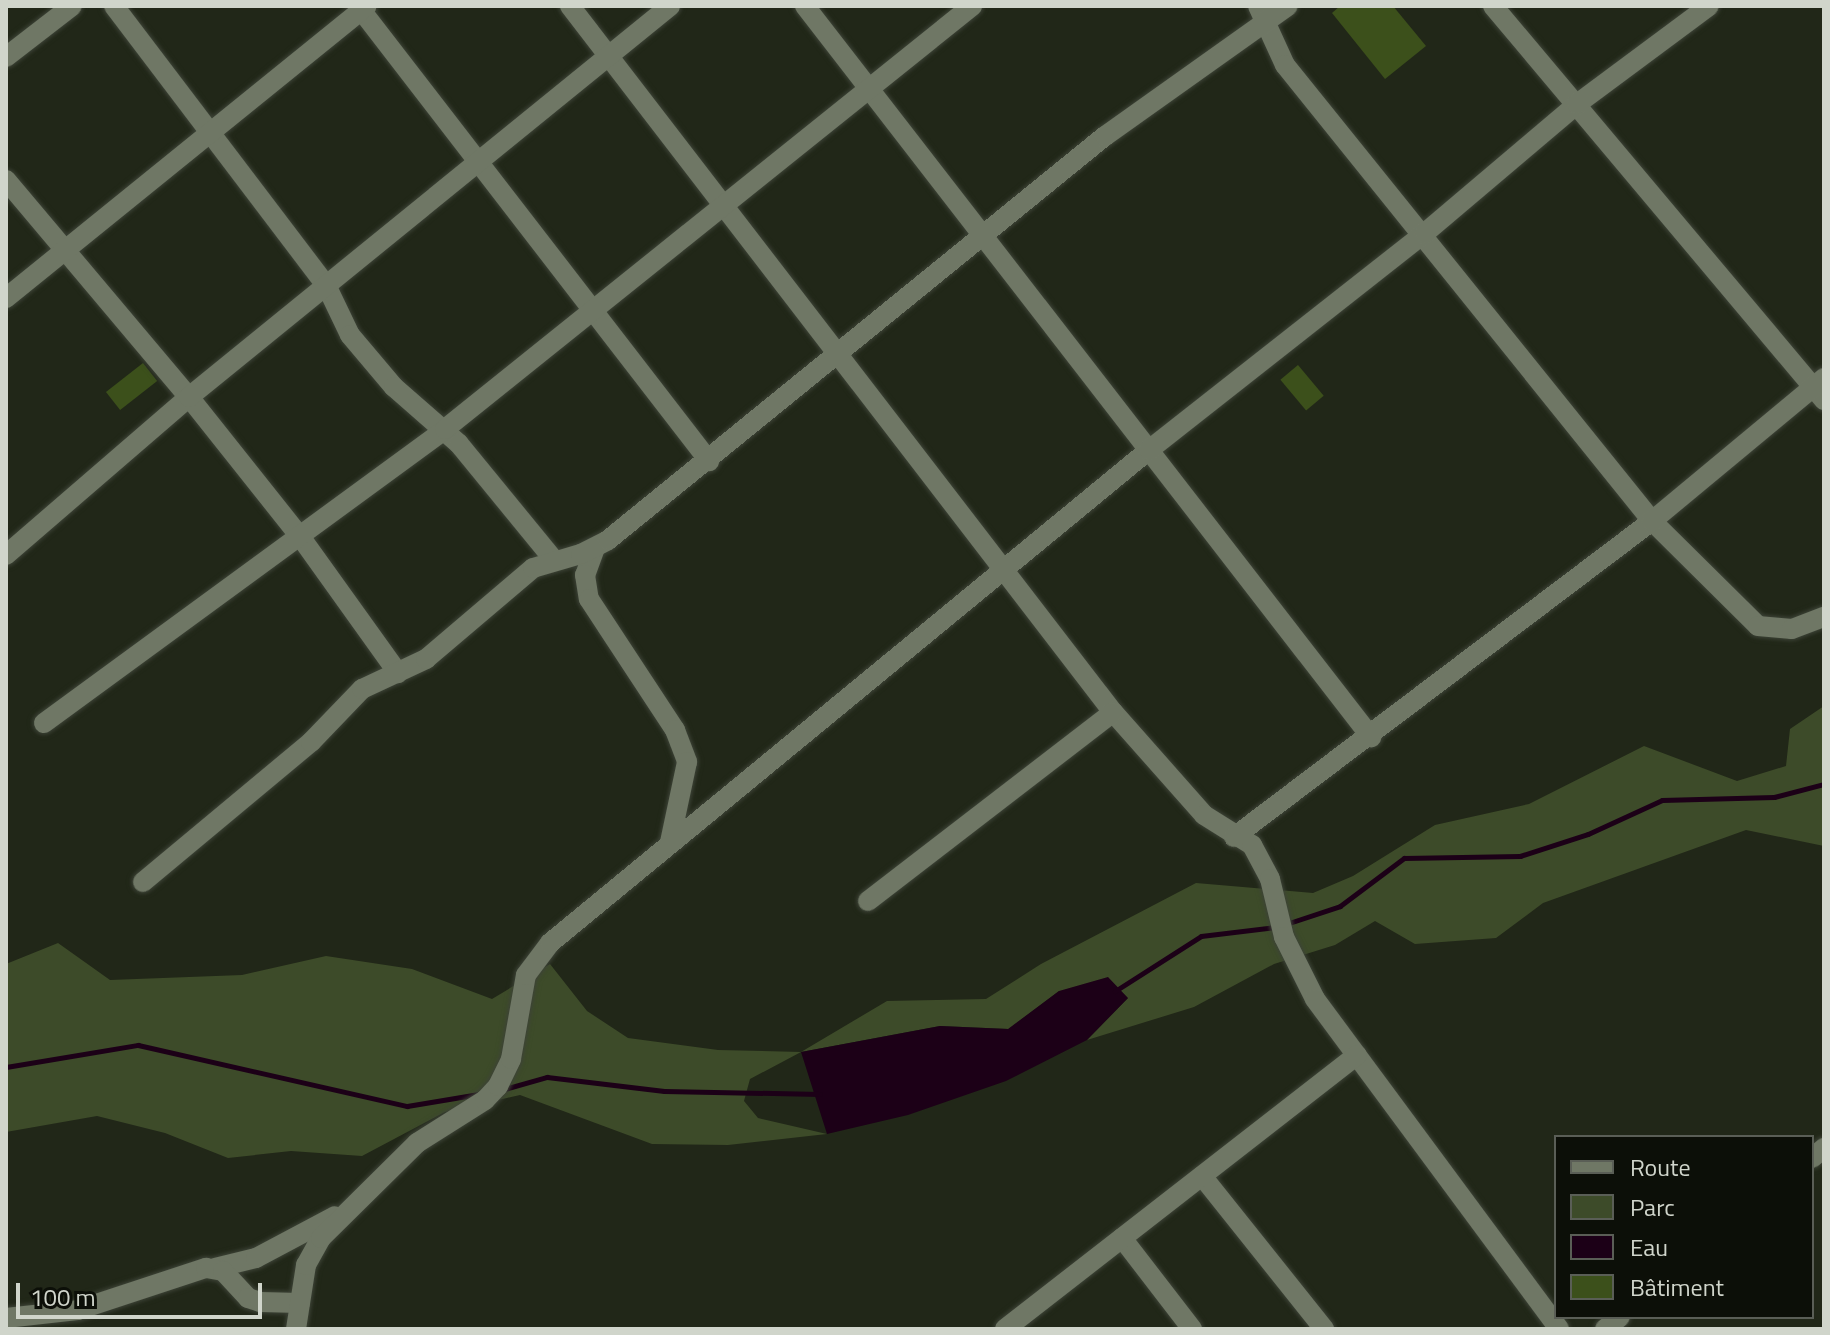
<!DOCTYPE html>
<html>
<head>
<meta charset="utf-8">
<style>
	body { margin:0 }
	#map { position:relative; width:1830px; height:1335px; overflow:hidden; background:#212718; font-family:"Titillium Web",sans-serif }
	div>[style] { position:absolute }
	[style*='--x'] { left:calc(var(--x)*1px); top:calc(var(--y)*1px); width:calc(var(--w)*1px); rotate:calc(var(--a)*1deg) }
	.green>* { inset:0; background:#3d4b29 }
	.water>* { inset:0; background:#1c0017 }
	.stream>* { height:5px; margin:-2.5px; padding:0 2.5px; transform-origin:2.5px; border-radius:2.5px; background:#1c0017 }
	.building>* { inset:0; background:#3c501b; transform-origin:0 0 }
	.roads { filter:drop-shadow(0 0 2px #3d4337) drop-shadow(0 0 2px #3d4337) }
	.minor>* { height:20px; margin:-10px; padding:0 10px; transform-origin:10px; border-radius:10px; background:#6f7765 }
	span { translate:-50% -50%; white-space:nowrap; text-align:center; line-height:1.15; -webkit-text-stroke:8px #0c0f08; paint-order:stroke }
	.frame { position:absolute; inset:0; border:8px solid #d0d5cb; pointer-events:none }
	.legend { position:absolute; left:1554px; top:1135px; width:260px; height:184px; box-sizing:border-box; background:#0c0f08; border:2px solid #5a5e56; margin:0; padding:10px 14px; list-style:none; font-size:24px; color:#d0d5cb }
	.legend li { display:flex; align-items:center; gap:16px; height:40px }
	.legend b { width:40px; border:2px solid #5a5e56 }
	.scale { position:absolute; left:16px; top:1283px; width:246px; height:36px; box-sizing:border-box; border:4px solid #d0d5cb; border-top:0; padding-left:10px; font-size:24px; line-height:28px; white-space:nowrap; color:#d0d5cb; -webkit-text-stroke:6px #0c0f08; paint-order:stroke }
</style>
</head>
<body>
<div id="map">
	<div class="green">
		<i style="clip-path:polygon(1824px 706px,1824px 846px,1746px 830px,1543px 903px,1496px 938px,1415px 944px,1375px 921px,1335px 945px,1274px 964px,1194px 1007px,1087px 1040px,1128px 998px,1059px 991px,1009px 1029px,940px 1026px,801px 1052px,750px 1079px,744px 1101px,758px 1118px,827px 1134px,728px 1145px,652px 1144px,520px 1095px,445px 1112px,362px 1156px,291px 1151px,228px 1158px,165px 1133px,97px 1116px,6px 1132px,6px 964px,58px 943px,110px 980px,242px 975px,326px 956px,412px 969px,492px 999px,550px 964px,587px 1011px,628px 1038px,718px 1050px,801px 1052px,887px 1001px,986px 999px,1041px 964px,1196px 883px,1313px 893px,1353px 876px,1435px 825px,1529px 804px,1644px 746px,1737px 781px,1786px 766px,1790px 729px)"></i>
	</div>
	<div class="water">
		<i style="clip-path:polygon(1108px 977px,1128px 998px,1087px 1040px,1006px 1081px,908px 1115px,827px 1134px,801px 1052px,940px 1026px,1008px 1029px,1059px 991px)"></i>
	</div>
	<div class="stream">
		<i style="--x:1286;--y:924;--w:57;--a:-18.4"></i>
		<i style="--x:1340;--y:906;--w:80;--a:-36.9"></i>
		<i style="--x:1404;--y:858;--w:116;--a:-1"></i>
		<i style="--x:1520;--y:856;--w:71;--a:-17.9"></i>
		<i style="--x:1588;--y:834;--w:81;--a:-24.7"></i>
		<i style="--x:1662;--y:800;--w:112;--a:-1.5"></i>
		<i style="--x:1774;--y:797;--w:52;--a:-14.6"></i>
		<i style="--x:1115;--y:991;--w:102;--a:-32.6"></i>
		<i style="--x:1201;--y:936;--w:76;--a:-6.8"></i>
		<i style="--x:6;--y:1067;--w:134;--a:-9.5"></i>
		<i style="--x:138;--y:1045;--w:276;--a:12.8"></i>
		<i style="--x:407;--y:1106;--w:73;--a:-9.5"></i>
		<i style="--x:501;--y:1090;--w:48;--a:-15.8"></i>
		<i style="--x:547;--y:1077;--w:118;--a:6.8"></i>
		<i style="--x:664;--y:1091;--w:156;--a:1.1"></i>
	</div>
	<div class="building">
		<i style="clip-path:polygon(1340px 6px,1393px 6px,1426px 46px,1385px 79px,1332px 13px)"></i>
		<i style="left:143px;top:363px;width:23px;height:47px;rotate:52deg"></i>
		<i style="left:1298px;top:365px;width:40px;height:23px;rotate:50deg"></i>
	</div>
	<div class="roads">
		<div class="minor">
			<i style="--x:114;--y:6;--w:353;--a:52.8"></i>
			<i style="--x:327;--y:287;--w:53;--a:64.4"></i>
			<i style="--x:350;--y:335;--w:68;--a:49.8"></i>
			<i style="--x:394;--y:387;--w:86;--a:41.2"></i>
			<i style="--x:459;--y:444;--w:149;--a:50.7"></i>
			<i style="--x:358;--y:6;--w:575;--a:52.35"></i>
			<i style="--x:570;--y:6;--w:891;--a:52.44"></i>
			<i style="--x:1113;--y:712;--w:137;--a:48.5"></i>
			<i style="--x:1204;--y:815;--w:57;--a:32"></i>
			<i style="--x:1252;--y:845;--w:38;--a:62"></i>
			<i style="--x:1270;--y:879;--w:60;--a:76.4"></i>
			<i style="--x:1284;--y:937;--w:69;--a:63.4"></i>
			<i style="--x:1315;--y:999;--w:410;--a:53.5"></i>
			<i style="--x:805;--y:6;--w:925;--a:52.25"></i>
			<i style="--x:1258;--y:6;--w:65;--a:65.4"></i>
			<i style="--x:1285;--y:65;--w:585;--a:51.17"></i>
			<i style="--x:1652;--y:521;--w:149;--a:44.7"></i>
			<i style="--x:1758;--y:626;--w:34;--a:5"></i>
			<i style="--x:1792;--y:629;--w:34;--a:-21"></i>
			<i style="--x:1493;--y:6;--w:515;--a:49.97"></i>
			<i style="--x:6;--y:57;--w:83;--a:-37.7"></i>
			<i style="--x:6;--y:180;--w:284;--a:49.9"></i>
			<i style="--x:189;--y:397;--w:181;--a:51.5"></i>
			<i style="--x:302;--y:539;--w:165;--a:54.4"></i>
			<i style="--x:6;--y:298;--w:464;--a:-39"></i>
			<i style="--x:595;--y:548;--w:29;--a:110"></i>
			<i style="--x:585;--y:575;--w:24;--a:81"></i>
			<i style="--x:589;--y:599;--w:157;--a:56.7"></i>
			<i style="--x:675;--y:730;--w:34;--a:69"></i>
			<i style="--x:687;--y:762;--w:82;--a:102"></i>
			<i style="--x:6;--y:555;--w:242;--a:-40.8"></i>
			<i style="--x:189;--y:397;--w:620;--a:-39.11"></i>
			<i style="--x:44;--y:723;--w:497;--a:-36.2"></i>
			<i style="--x:445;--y:429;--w:676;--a:-38.75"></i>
			<i style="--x:1234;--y:837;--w:524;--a:-37.09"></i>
			<i style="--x:1652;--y:521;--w:224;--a:-39.7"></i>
			<i style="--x:143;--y:882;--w:219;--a:-39.8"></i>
			<i style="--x:311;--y:742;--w:74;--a:-46.1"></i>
			<i style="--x:362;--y:689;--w:71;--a:-25.1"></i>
			<i style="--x:426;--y:659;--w:140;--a:-40.4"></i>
			<i style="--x:533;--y:568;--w:50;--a:-16.3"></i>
			<i style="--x:581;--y:554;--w:30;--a:-27"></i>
			<i style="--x:608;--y:540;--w:640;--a:-39.11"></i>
			<i style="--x:1105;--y:136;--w:224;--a:-35.4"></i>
			<i style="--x:868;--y:901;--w:309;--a:-37.6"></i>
			<i style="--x:1812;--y:1158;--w:16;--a:-40"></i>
			<i style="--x:1202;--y:1176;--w:196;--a:51.4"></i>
			<i style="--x:1122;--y:1238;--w:115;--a:52.4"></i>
			<i style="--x:215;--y:1268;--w:42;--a:-13.7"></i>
			<i style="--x:256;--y:1258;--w:89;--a:-28"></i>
			<i style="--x:6;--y:1318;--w:72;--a:-6.3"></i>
			<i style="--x:78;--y:1310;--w:135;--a:-18.2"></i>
			<i style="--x:206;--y:1268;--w:17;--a:10"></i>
			<i style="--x:223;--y:1271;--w:37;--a:47"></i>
			<i style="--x:248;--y:1298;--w:13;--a:18"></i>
			<i style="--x:260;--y:1302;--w:40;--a:1.4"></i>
			<i style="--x:296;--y:1329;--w:65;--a:-81.1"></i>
			<i style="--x:306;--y:1265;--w:31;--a:-61"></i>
			<i style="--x:321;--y:1238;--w:135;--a:-44.7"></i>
			<i style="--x:417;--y:1143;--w:80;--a:-32.3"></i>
			<i style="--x:485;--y:1100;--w:19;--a:-47"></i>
			<i style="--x:498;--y:1086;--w:30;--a:-64"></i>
			<i style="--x:511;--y:1059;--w:85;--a:-79.9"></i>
			<i style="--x:526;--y:975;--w:40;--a:-53"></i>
			<i style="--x:550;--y:943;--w:776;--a:-39.46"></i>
			<i style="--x:1149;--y:450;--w:351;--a:-38.2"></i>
			<i style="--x:1425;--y:233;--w:199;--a:-40.3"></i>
			<i style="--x:1577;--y:104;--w:164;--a:-36.6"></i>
			<i style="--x:1005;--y:1329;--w:446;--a:-37.9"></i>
			<i style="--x:1605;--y:1329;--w:19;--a:-39"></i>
		</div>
	</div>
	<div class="frame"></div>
	<ul class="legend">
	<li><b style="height:10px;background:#6f7765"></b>Route</li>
	<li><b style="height:22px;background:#3d4b29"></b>Parc</li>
	<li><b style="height:22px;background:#1c0017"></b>Eau</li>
	<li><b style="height:22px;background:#3c501b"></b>Bâtiment</li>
	</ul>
	<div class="scale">100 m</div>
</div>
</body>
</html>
